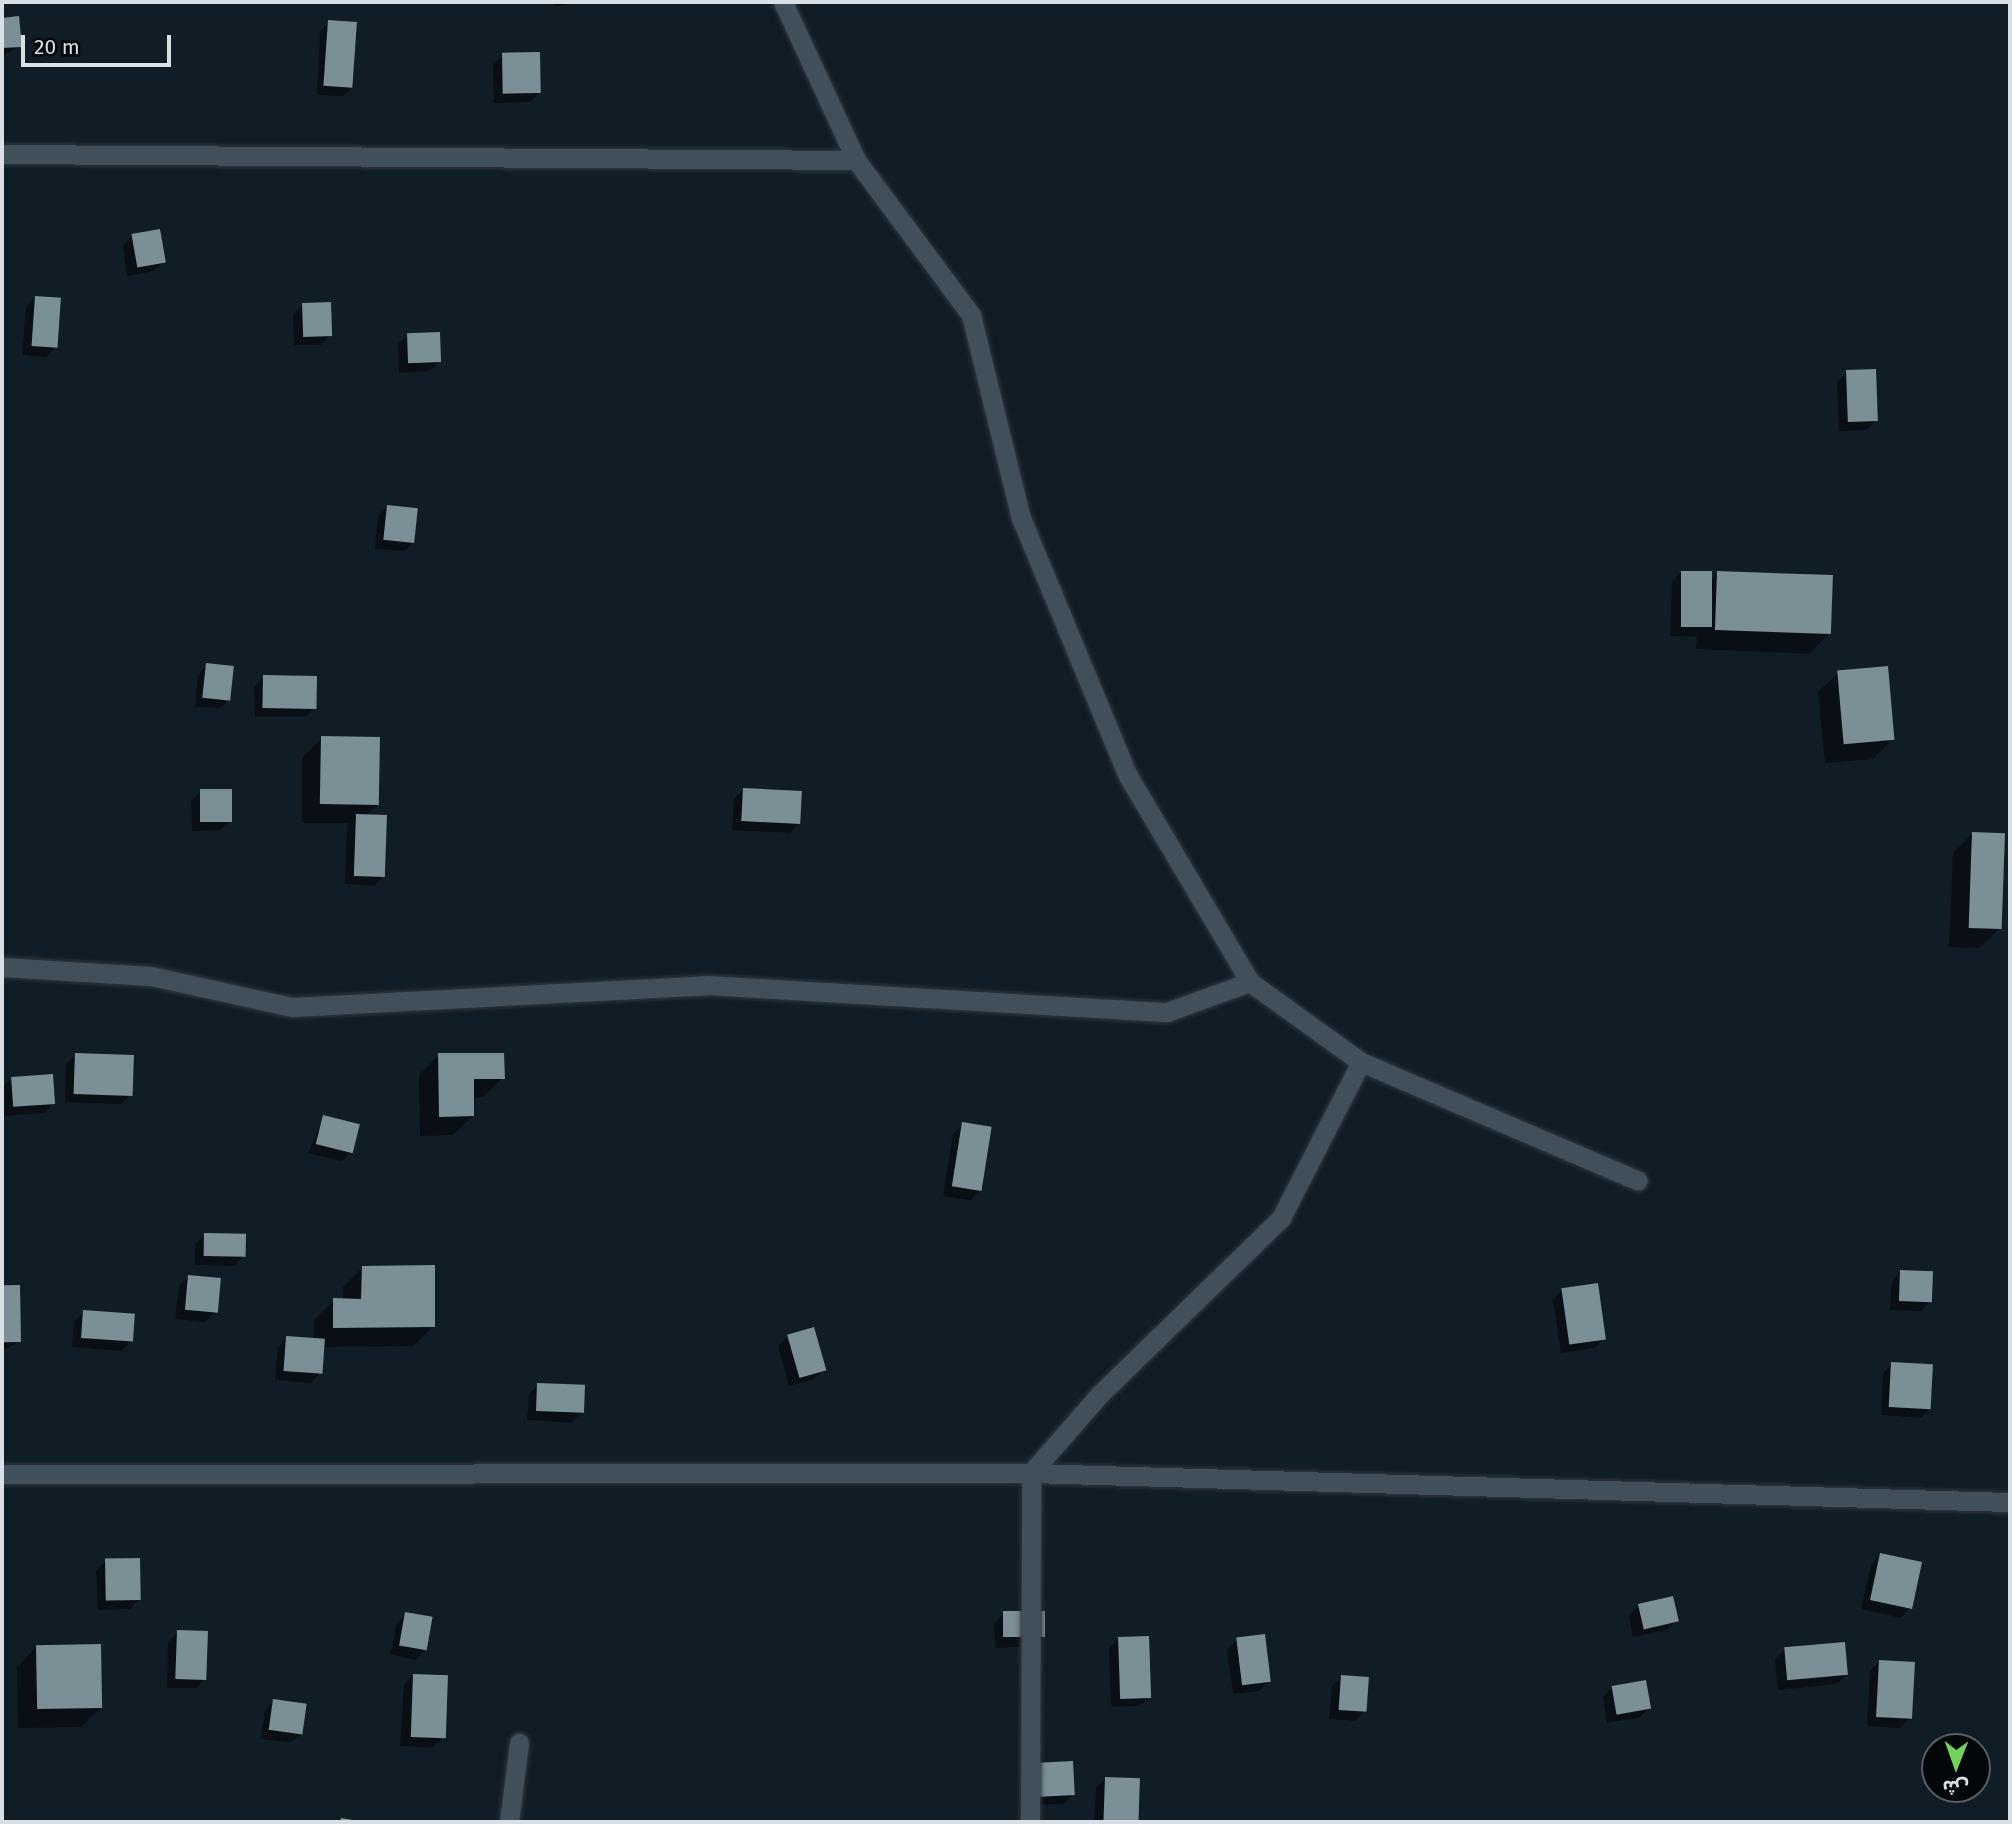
<!DOCTYPE html>
<html>
<head>
<meta charset="utf-8">
<style>
	body { margin:0 }
	#map { position:relative; width:2012px; height:1824px; overflow:hidden; background:#111d26; font-family:"Fira Sans","Noto Sans Arabic",sans-serif }
	div>[style] { position:absolute }
	[style*='--x'] { left:calc(var(--x)*1px); top:calc(var(--y)*1px); width:calc(var(--w)*1px); rotate:calc(var(--a)*1deg) }
	.shadow>* { inset:0; background:#0007 }
	.building>* { inset:0; background:#7b8f96; transform-origin:0 0 }
	.roads { filter:drop-shadow(0 0 2px #30373e) drop-shadow(0 0 2px #30373e) }
	.minor>* { height:19px; margin:-9.5px; padding:0 9.5px; transform-origin:9.5px; border-radius:9.5px; background:#414f5a }
	span { translate:-50% -50%; white-space:nowrap; text-align:center; line-height:1.15; -webkit-text-stroke:7px #03070a; paint-order:stroke }
	.frame { position:absolute; inset:0; border:4px solid #d8e0e6; pointer-events:none }
	.north { position:absolute; left:1921px; top:1733px; width:70px; height:70px; box-sizing:border-box; background:#03070a; border:2px solid #585e62; border-radius:50%; rotate:181deg; font-size:19px; font-weight:700; line-height:28px; text-align:center; color:#d8e0e6 }
	.north::after { content:''; display:block; margin:auto; width:24px; height:32px; background:#73d25c; clip-path:polygon(50% 0,100% 100%,50% 72%,0 100%) }
	.scale { position:absolute; left:21px; top:35px; width:150px; height:32px; box-sizing:border-box; border:4px solid #d8e0e6; border-top:0; padding-left:9px; font-size:21px; line-height:24px; white-space:nowrap; color:#d8e0e6; -webkit-text-stroke:5px #03070a; paint-order:stroke }
</style>
</head>
<body>
<div id="map">
	<div class="shadow">
		<i style="clip-path:polygon(554px 2px,588px 2px,554px 6px)"></i>
		<i style="clip-path:polygon(17px 18px,20px 46px,2px 56px,2px 20px)"></i>
		<i style="clip-path:polygon(329px 22px,353px 87px,343px 96px,317px 95px,320px 32px)"></i>
		<i style="clip-path:polygon(503px 55px,539px 93px,530px 102px,494px 103px,493px 65px)"></i>
		<i style="clip-path:polygon(132px 235px,164px 261px,154px 271px,127px 276px,123px 245px)"></i>
		<i style="clip-path:polygon(35px 297px,56px 347px,46px 357px,22px 355px,26px 307px)"></i>
		<i style="clip-path:polygon(303px 305px,330px 335px,321px 345px,294px 345px,293px 314px)"></i>
		<i style="clip-path:polygon(408px 335px,440px 361px,430px 371px,399px 373px,398px 344px)"></i>
		<i style="clip-path:polygon(1847px 372px,1876px 421px,1867px 430px,1839px 431px,1837px 382px)"></i>
		<i style="clip-path:polygon(387px 506px,414px 542px,405px 551px,375px 549px,378px 516px)"></i>
		<i style="clip-path:polygon(1681px 572px,1710px 581px,1718px 573px,1829px 634px,1809px 654px,1696px 649px,1697px 637px,1670px 636px,1672px 582px)"></i>
		<i style="clip-path:polygon(207px 665px,230px 699px,220px 708px,195px 707px,198px 675px)"></i>
		<i style="clip-path:polygon(1838px 673px,1893px 739px,1873px 759px,1825px 763px,1818px 692px)"></i>
		<i style="clip-path:polygon(264px 677px,315px 707px,305px 717px,255px 717px,254px 687px)"></i>
		<i style="clip-path:polygon(322px 738px,379px 803px,366px 816px,384px 876px,374px 886px,345px 884px,347px 823px,302px 823px,302px 758px)"></i>
		<i style="clip-path:polygon(743px 790px,799px 823px,790px 833px,732px 830px,734px 799px)"></i>
		<i style="clip-path:polygon(201px 791px,230px 820px,221px 830px,192px 831px,191px 801px)"></i>
		<i style="clip-path:polygon(1972px 834px,1999px 929px,1979px 948px,1949px 947px,1953px 853px)"></i>
		<i style="clip-path:polygon(76px 1054px,130px 1095px,121px 1104px,65px 1102px,66px 1064px)"></i>
		<i style="clip-path:polygon(439px 1055px,503px 1078px,483px 1097px,473px 1098px,473px 1116px,453px 1135px,420px 1136px,419px 1075px)"></i>
		<i style="clip-path:polygon(12px 1078px,53px 1103px,44px 1113px,5px 1116px,2px 1088px)"></i>
		<i style="clip-path:polygon(324px 1117px,352px 1152px,342px 1161px,308px 1153px)"></i>
		<i style="clip-path:polygon(963px 1124px,980px 1190px,971px 1200px,943px 1196px,953px 1134px)"></i>
		<i style="clip-path:polygon(205px 1235px,243px 1257px,234px 1266px,195px 1265px,195px 1244px)"></i>
		<i style="clip-path:polygon(363px 1267px,433px 1326px,414px 1346px,323px 1347px,320px 1373px,311px 1383px,275px 1380px,278px 1347px,287px 1338px,314px 1340px,314px 1320px,334px 1300px,343px 1300px,343px 1287px)"></i>
		<i style="clip-path:polygon(1901px 1272px,1930px 1301px,1921px 1311px,1890px 1310px,1892px 1281px)"></i>
		<i style="clip-path:polygon(188px 1277px,215px 1312px,205px 1322px,175px 1319px,179px 1286px)"></i>
		<i style="clip-path:polygon(18px 1287px,19px 1342px,2px 1351px,2px 1288px)"></i>
		<i style="clip-path:polygon(1562px 1290px,1604px 1338px,1595px 1348px,1561px 1353px,1553px 1299px)"></i>
		<i style="clip-path:polygon(84px 1312px,131px 1342px,121px 1351px,72px 1347px,74px 1321px)"></i>
		<i style="clip-path:polygon(788px 1336px,824px 1369px,814px 1379px,789px 1386px,778px 1346px)"></i>
		<i style="clip-path:polygon(1892px 1363px,1930px 1408px,1921px 1418px,1881px 1415px,1883px 1373px)"></i>
		<i style="clip-path:polygon(538px 1385px,581px 1413px,572px 1423px,527px 1420px,529px 1394px)"></i>
		<i style="clip-path:polygon(1880px 1555px,1910px 1608px,1901px 1618px,1861px 1609px,1871px 1565px)"></i>
		<i style="clip-path:polygon(106px 1561px,140px 1599px,130px 1609px,98px 1610px,96px 1570px)"></i>
		<i style="clip-path:polygon(1639px 1606px,1677px 1620px,1667px 1630px,1633px 1637px,1629px 1615px)"></i>
		<i style="clip-path:polygon(406px 1614px,425px 1651px,415px 1660px,390px 1654px,397px 1623px)"></i>
		<i style="clip-path:polygon(1003px 1614px,1043px 1637px,1034px 1646px,995px 1648px,994px 1624px)"></i>
		<i style="clip-path:polygon(178px 1632px,205px 1679px,196px 1688px,167px 1688px,168px 1642px)"></i>
		<i style="clip-path:polygon(1118px 1639px,1149px 1697px,1139px 1706px,1111px 1707px,1109px 1648px)"></i>
		<i style="clip-path:polygon(1237px 1640px,1269px 1681px,1259px 1691px,1233px 1694px,1227px 1649px)"></i>
		<i style="clip-path:polygon(36px 1647px,101px 1708px,81px 1727px,18px 1728px,17px 1667px)"></i>
		<i style="clip-path:polygon(1785px 1649px,1846px 1675px,1837px 1684px,1778px 1690px,1775px 1659px)"></i>
		<i style="clip-path:polygon(1879px 1662px,1910px 1718px,1900px 1728px,1867px 1726px,1870px 1671px)"></i>
		<i style="clip-path:polygon(413px 1676px,442px 1739px,432px 1748px,400px 1746px,404px 1685px)"></i>
		<i style="clip-path:polygon(1342px 1677px,1364px 1711px,1355px 1721px,1329px 1719px,1332px 1686px)"></i>
		<i style="clip-path:polygon(1612px 1687px,1649px 1708px,1639px 1718px,1607px 1723px,1603px 1697px)"></i>
		<i style="clip-path:polygon(274px 1701px,302px 1733px,292px 1742px,261px 1739px,265px 1710px)"></i>
		<i style="clip-path:polygon(1030px 1766px,1074px 1794px,1064px 1804px,1022px 1805px,1020px 1775px)"></i>
		<i style="clip-path:polygon(1105px 1779px,1138px 1780px,1136px 1822px,1094px 1822px,1096px 1788px)"></i>
	</div>
	<div class="building">
		<i style="clip-path:polygon(19px 16px,22px 47px,2px 48px,2px 18px)"></i>
		<i style="left:328px;top:20px;width:29px;height:66px;rotate:4deg"></i>
		<i style="left:540px;top:52px;width:41px;height:38px;rotate:89deg"></i>
		<i style="left:160px;top:229px;width:34px;height:29px;rotate:80deg"></i>
		<i style="left:35px;top:296px;width:26px;height:50px;rotate:4deg"></i>
		<i style="left:331px;top:302px;width:34px;height:29px;rotate:88deg"></i>
		<i style="left:440px;top:332px;width:30px;height:33px;rotate:88deg"></i>
		<i style="left:1876px;top:369px;width:52px;height:30px;rotate:88deg"></i>
		<i style="left:387px;top:505px;width:31px;height:35px;rotate:6deg"></i>
		<i style="left:1681px;top:571px;width:31px;height:56px"></i>
		<i style="left:1717px;top:571px;width:116px;height:59px;rotate:2deg"></i>
		<i style="left:206px;top:663px;width:28px;height:35px;rotate:6deg"></i>
		<i style="left:1888px;top:666px;width:74px;height:51px;rotate:85deg"></i>
		<i style="left:263px;top:675px;width:54px;height:33px;rotate:1deg"></i>
		<i style="left:321px;top:736px;width:59px;height:68px;rotate:1deg"></i>
		<i style="left:743px;top:788px;width:59px;height:33px;rotate:3deg"></i>
		<i style="left:200px;top:789px;width:32px;height:33px"></i>
		<i style="left:356px;top:814px;width:31px;height:62px;rotate:2deg"></i>
		<i style="left:1972px;top:832px;width:33px;height:96px;rotate:2deg"></i>
		<i style="left:75px;top:1053px;width:59px;height:41px;rotate:2deg"></i>
		<i style="clip-path:polygon(438px 1053px,504px 1053px,505px 1079px,474px 1079px,474px 1116px,439px 1117px)"></i>
		<i style="left:53px;top:1074px;width:30px;height:42px;rotate:86deg"></i>
		<i style="left:323px;top:1115px;width:38px;height:30px;rotate:14deg"></i>
		<i style="left:962px;top:1122px;width:30px;height:65px;rotate:9deg"></i>
		<i style="left:204px;top:1233px;width:42px;height:23px;rotate:1deg"></i>
		<i style="clip-path:polygon(435px 1265px,435px 1327px,333px 1328px,333px 1298px,361px 1299px,362px 1266px)"></i>
		<i style="left:1900px;top:1270px;width:33px;height:31px;rotate:2deg"></i>
		<i style="left:188px;top:1275px;width:33px;height:35px;rotate:5deg"></i>
		<i style="left:1598px;top:1283px;width:57px;height:37px;rotate:82deg"></i>
		<i style="left:20px;top:1285px;width:57px;height:18px;rotate:89deg"></i>
		<i style="left:83px;top:1310px;width:52px;height:28px;rotate:4deg"></i>
		<i style="left:814px;top:1327px;width:45px;height:28px;rotate:74deg"></i>
		<i style="left:286px;top:1336px;width:39px;height:35px;rotate:4deg"></i>
		<i style="left:1891px;top:1362px;width:42px;height:45px;rotate:3deg"></i>
		<i style="left:537px;top:1383px;width:48px;height:28px;rotate:2deg"></i>
		<i style="left:1880px;top:1553px;width:43px;height:48px;rotate:12deg"></i>
		<i style="left:140px;top:1558px;width:42px;height:35px;rotate:89deg"></i>
		<i style="left:1673px;top:1596px;width:26px;height:36px;rotate:77deg"></i>
		<i style="left:1045px;top:1611px;width:26px;height:42px;rotate:90deg"></i>
		<i style="left:405px;top:1612px;width:28px;height:34px;rotate:10deg"></i>
		<i style="left:177px;top:1630px;width:31px;height:49px;rotate:2deg"></i>
		<i style="left:1265px;top:1634px;width:48px;height:29px;rotate:83deg"></i>
		<i style="left:1149px;top:1636px;width:62px;height:31px;rotate:88deg"></i>
		<i style="left:1845px;top:1642px;width:33px;height:61px;rotate:85deg"></i>
		<i style="left:101px;top:1644px;width:64px;height:65px;rotate:89deg"></i>
		<i style="left:1879px;top:1660px;width:36px;height:57px;rotate:3deg"></i>
		<i style="left:413px;top:1674px;width:35px;height:63px;rotate:2deg"></i>
		<i style="left:1341px;top:1675px;width:28px;height:35px;rotate:4deg"></i>
		<i style="left:1646px;top:1680px;width:29px;height:35px;rotate:80deg"></i>
		<i style="left:273px;top:1699px;width:34px;height:31px;rotate:8deg"></i>
		<i style="left:1073px;top:1761px;width:34px;height:44px;rotate:87deg"></i>
		<i style="left:1105px;top:1777px;width:35px;height:45px;rotate:2deg"></i>
		<i style="clip-path:polygon(341px 1818px,359px 1821px,359px 1822px,340px 1822px)"></i>
	</div>
	<div class="roads">
		<div class="minor">
			<i style="--x:783;--y:2;--w:174;--a:65.2"></i>
			<i style="--x:856;--y:160;--w:193;--a:53.4"></i>
			<i style="--x:971;--y:315;--w:209;--a:76.2"></i>
			<i style="--x:1021;--y:518;--w:277;--a:67.5"></i>
			<i style="--x:1127;--y:774;--w:242;--a:59.4"></i>
			<i style="--x:1250;--y:982;--w:137;--a:35.8"></i>
			<i style="--x:1361;--y:1062;--w:301;--a:23.2"></i>
			<i style="--x:2;--y:154;--w:854;--a:0.4"></i>
			<i style="--x:2;--y:967;--w:149;--a:3.5"></i>
			<i style="--x:151;--y:976;--w:144;--a:12.4"></i>
			<i style="--x:292;--y:1007;--w:416;--a:-3"></i>
			<i style="--x:707;--y:985;--w:461;--a:3.4"></i>
			<i style="--x:1167;--y:1012;--w:88;--a:-19.9"></i>
			<i style="--x:2;--y:1474;--w:1029;--a:-0.06"></i>
			<i style="--x:1031;--y:1473;--w:979;--a:1.7"></i>
			<i style="--x:509;--y:1822;--w:80;--a:-82.8"></i>
			<i style="--x:1030;--y:1822;--w:349;--a:-89.8"></i>
			<i style="--x:1031;--y:1473;--w:105;--a:-48.9"></i>
			<i style="--x:1100;--y:1394;--w:252;--a:-44.2"></i>
			<i style="--x:1281;--y:1218;--w:175;--a:-62.9"></i>
		</div>
	</div>
	<div class="frame"></div>
	<div class="north">ش</div>
	<div class="scale">20 m</div>
</div>
</body>
</html>
